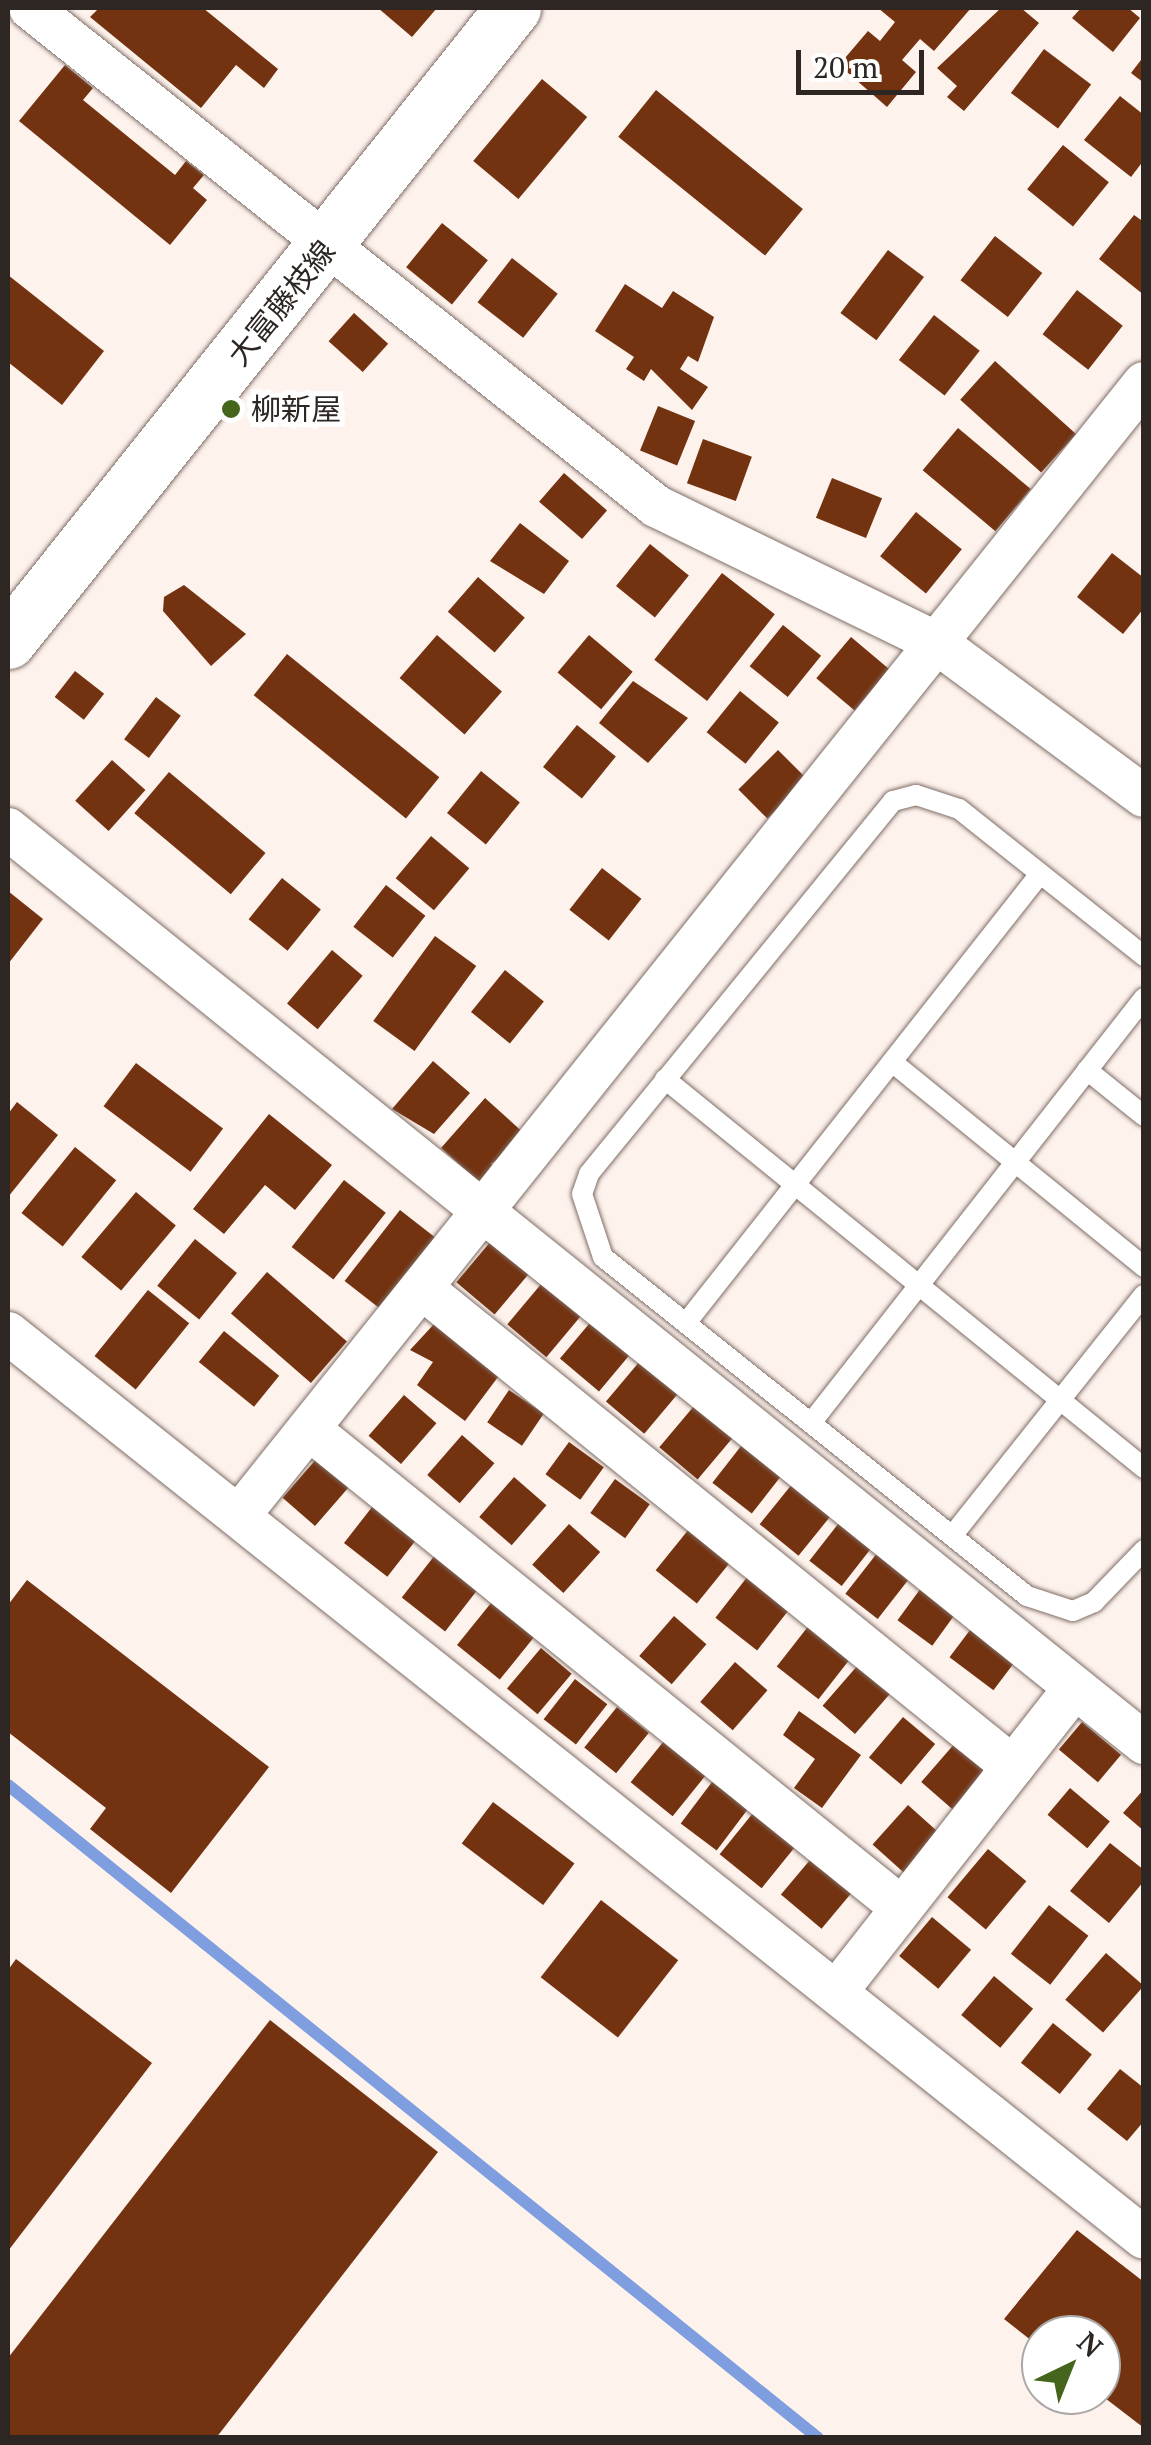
<!DOCTYPE html>
<html>
<head>
<meta charset="utf-8">
<style>
	body { margin:0 }
	#map { position:relative; width:1151px; height:2445px; overflow:hidden; background:#fef2ed; font-family:"PT Serif","Noto Sans JP",serif }
	div>[style] { position:absolute }
	[style*='--x'] { left:calc(var(--x)*1px); top:calc(var(--y)*1px); width:calc(var(--w)*1px); rotate:calc(var(--a)*1deg) }
	.stream>* { height:12px; margin:-6px; padding:0 6px; transform-origin:6px; border-radius:6px; background:#7f9edf }
	.building>* { inset:0; background:#733210; transform-origin:0 0 }
	.roads { filter:drop-shadow(0 0 2px #7f6e66) drop-shadow(0 0 2px #7f6e66) }
	.lane>* { height:20px; margin:-10px; padding:0 10px; transform-origin:10px; border-radius:10px; background:#fff }
	.street>* { height:42px; margin:-21px; padding:0 21px; transform-origin:21px; border-radius:21px; background:#fff }
	.secondary>* { height:55px; margin:-27.5px; padding:0 27.5px; transform-origin:27.5px; border-radius:27.5px; background:#fff }
	.dots>* { width:28px; height:28px; translate:-50% -50%; box-sizing:border-box; border:5px solid #fff; border-radius:50% }
	span { translate:-50% -50%; white-space:nowrap; text-align:center; line-height:1.15; -webkit-text-stroke:10px #fff; paint-order:stroke }
	.street-label { font-size:30px; color:#2d2623 }
	.poi-label { font-size:30px; color:#2d2623 }
	.left { translate:0 -50%; text-align:left }
	.frame { position:absolute; inset:0; border:10px solid #2d2623; pointer-events:none }
	.north { position:absolute; left:1021px; top:2315px; width:100px; height:100px; box-sizing:border-box; background:#fff; border:2px solid #aba8a7; border-radius:50%; rotate:43deg; font-size:28px; font-weight:700; line-height:40px; text-align:center; color:#2d2623 }
	.north::after { content:''; display:block; margin:auto; width:35px; height:45px; background:#44651b; clip-path:polygon(50% 0,100% 100%,50% 72%,0 100%) }
	.scale { position:absolute; left:796px; top:50px; width:128px; height:45px; box-sizing:border-box; border:5px solid #2d2623; border-top:0; padding-left:12px; font-size:30px; line-height:35px; white-space:nowrap; color:#2d2623; -webkit-text-stroke:8px #fff; paint-order:stroke }
</style>
</head>
<body>
<div id="map">
	<div class="stream">
		<i style="--x:8;--y:1785;--w:1040;--a:38.87"></i>
	</div>
	<div class="building">
		<i style="clip-path:polygon(99px 8px,203px 8px,278px 69px,264px 88px,236px 65px,201px 108px,90px 17px)"></i>
		<i style="clip-path:polygon(378px 8px,437px 8px,412px 37px)"></i>
		<i style="clip-path:polygon(878px 8px,971px 8px,934px 51px,920px 39px,902px 60px,916px 72px,887px 107px,839px 65px,868px 31px,880px 41px,895px 22px)"></i>
		<i style="clip-path:polygon(1001px 8px,1021px 8px,1039px 23px,964px 111px,947px 97px,957px 86px,937px 68px)"></i>
		<i style="clip-path:polygon(1081px 8px,1128px 8px,1140px 18px,1113px 52px,1072px 18px)"></i>
		<i style="left:1044px;top:49px;width:59px;height:55px;rotate:37deg"></i>
		<i style="clip-path:polygon(1144px 56px,1144px 83px,1131px 73px)"></i>
		<i style="clip-path:polygon(65px 65px,93px 88px,83px 100px,175px 175px,186px 161px,204px 175px,193px 188px,207px 200px,170px 245px,19px 121px)"></i>
		<i style="left:542px;top:79px;width:59px;height:107px;rotate:40deg"></i>
		<i style="left:656px;top:90px;width:189px;height:60px;rotate:39deg"></i>
		<i style="clip-path:polygon(1120px 96px,1144px 115px,1144px 160px,1131px 177px,1084px 140px)"></i>
		<i style="left:1063px;top:145px;width:59px;height:57px;rotate:39deg"></i>
		<i style="clip-path:polygon(1134px 215px,1144px 222px,1144px 295px,1099px 259px)"></i>
		<i style="left:442px;top:223px;width:59px;height:57px;rotate:39deg"></i>
		<i style="left:995px;top:236px;width:60px;height:56px;rotate:38deg"></i>
		<i style="left:888px;top:250px;width:45px;height:79px;rotate:37deg"></i>
		<i style="left:512px;top:258px;width:58px;height:56px;rotate:38deg"></i>
		<i style="clip-path:polygon(8px 275px,104px 351px,62px 405px,8px 362px)"></i>
		<i style="clip-path:polygon(625px 284px,662px 308px,673px 291px,714px 317px,698px 362px,688px 356px,680px 369px,708px 387px,692px 410px,651px 369px,644px 381px,626px 369px,634px 357px,595px 331px)"></i>
		<i style="left:1077px;top:290px;width:58px;height:56px;rotate:38deg"></i>
		<i style="left:354px;top:313px;width:46px;height:38px;rotate:42deg"></i>
		<i style="left:934px;top:315px;width:58px;height:57px;rotate:38deg"></i>
		<i style="left:995px;top:361px;width:109px;height:52px;rotate:42deg"></i>
		<i style="left:658px;top:406px;width:40px;height:48px;rotate:22deg"></i>
		<i style="left:958px;top:428px;width:95px;height:55px;rotate:40deg"></i>
		<i style="left:703px;top:439px;width:52px;height:47px;rotate:20deg"></i>
		<i style="left:564px;top:473px;width:57px;height:38px;rotate:41deg"></i>
		<i style="left:832px;top:478px;width:54px;height:43px;rotate:22deg"></i>
		<i style="left:916px;top:512px;width:59px;height:57px;rotate:39deg"></i>
		<i style="clip-path:polygon(520px 523px,569px 561px,544px 594px,490px 561px)"></i>
		<i style="left:650px;top:544px;width:50px;height:54px;rotate:39deg"></i>
		<i style="clip-path:polygon(1112px 553px,1144px 578px,1144px 608px,1123px 634px,1077px 597px)"></i>
		<i style="left:722px;top:573px;width:67px;height:110px;rotate:38deg"></i>
		<i style="left:478px;top:577px;width:62px;height:46px;rotate:41deg"></i>
		<i style="clip-path:polygon(184px 585px,246px 634px,211px 666px,163px 611px,164px 597px)"></i>
		<i style="left:783px;top:625px;width:49px;height:53px;rotate:39deg"></i>
		<i style="left:437px;top:635px;width:86px;height:57px;rotate:41deg"></i>
		<i style="left:589px;top:635px;width:57px;height:49px;rotate:40deg"></i>
		<i style="left:851px;top:637px;width:50px;height:54px;rotate:40deg"></i>
		<i style="left:287px;top:654px;width:196px;height:53px;rotate:39deg"></i>
		<i style="left:75px;top:671px;width:37px;height:33px;rotate:38deg"></i>
		<i style="clip-path:polygon(633px 681px,688px 718px,648px 763px,599px 723px)"></i>
		<i style="left:740px;top:691px;width:50px;height:53px;rotate:39deg"></i>
		<i style="left:156px;top:697px;width:31px;height:53px;rotate:37deg"></i>
		<i style="left:577px;top:725px;width:50px;height:54px;rotate:39deg"></i>
		<i style="left:778px;top:750px;width:41px;height:56px;rotate:45deg"></i>
		<i style="left:112px;top:760px;width:45px;height:55px;rotate:42deg"></i>
		<i style="left:481px;top:771px;width:50px;height:54px;rotate:39deg"></i>
		<i style="left:169px;top:772px;width:126px;height:54px;rotate:40deg"></i>
		<i style="left:431px;top:836px;width:50px;height:55px;rotate:40deg"></i>
		<i style="left:602px;top:868px;width:50px;height:53px;rotate:38deg"></i>
		<i style="left:282px;top:878px;width:50px;height:53px;rotate:39deg"></i>
		<i style="left:386px;top:885px;width:50px;height:53px;rotate:38deg"></i>
		<i style="clip-path:polygon(8px 891px,43px 919px,8px 964px)"></i>
		<i style="left:435px;top:936px;width:51px;height:105px;rotate:36deg"></i>
		<i style="left:332px;top:950px;width:40px;height:70px;rotate:40deg"></i>
		<i style="left:505px;top:970px;width:50px;height:54px;rotate:39deg"></i>
		<i style="clip-path:polygon(433px 1061px,470px 1093px,434px 1134px,392px 1109px)"></i>
		<i style="left:136px;top:1063px;width:109px;height:54px;rotate:37deg"></i>
		<i style="clip-path:polygon(485px 1098px,527px 1136px,491px 1164px,499px 1170px,484px 1186px,441px 1148px)"></i>
		<i style="clip-path:polygon(17px 1102px,58px 1135px,8px 1197px,8px 1114px)"></i>
		<i style="clip-path:polygon(269px 1114px,332px 1165px,295px 1210px,265px 1185px,224px 1234px,193px 1209px)"></i>
		<i style="left:75px;top:1147px;width:53px;height:85px;rotate:39deg"></i>
		<i style="left:344px;top:1180px;width:53px;height:85px;rotate:38deg"></i>
		<i style="left:136px;top:1192px;width:52px;height:85px;rotate:40deg"></i>
		<i style="left:400px;top:1210px;width:50px;height:90px;rotate:38deg"></i>
		<i style="left:195px;top:1239px;width:54px;height:60px;rotate:39deg"></i>
		<i style="left:491px;top:1241px;width:50px;height:54px;rotate:40deg"></i>
		<i style="left:267px;top:1272px;width:106px;height:55px;rotate:41deg"></i>
		<i style="left:542px;top:1283px;width:51px;height:54px;rotate:40deg"></i>
		<i style="left:148px;top:1290px;width:53px;height:85px;rotate:39deg"></i>
		<i style="left:594px;top:1318px;width:51px;height:53px;rotate:40deg"></i>
		<i style="clip-path:polygon(435px 1323px,501px 1373px,465px 1421px,417px 1385px,433px 1362px,410px 1350px)"></i>
		<i style="left:224px;top:1331px;width:71px;height:40px;rotate:39deg"></i>
		<i style="left:640px;top:1361px;width:50px;height:53px;rotate:40deg"></i>
		<i style="left:509px;top:1390px;width:42px;height:39px;rotate:34deg"></i>
		<i style="left:404px;top:1395px;width:43px;height:54px;rotate:41deg"></i>
		<i style="left:694px;top:1406px;width:50px;height:54px;rotate:40deg"></i>
		<i style="left:462px;top:1435px;width:43px;height:53px;rotate:41deg"></i>
		<i style="left:745px;top:1441px;width:50px;height:53px;rotate:38deg"></i>
		<i style="left:569px;top:1442px;width:43px;height:40px;rotate:36deg"></i>
		<i style="left:318px;top:1457px;width:43px;height:54px;rotate:41deg"></i>
		<i style="left:514px;top:1477px;width:43px;height:53px;rotate:41deg"></i>
		<i style="left:615px;top:1479px;width:43px;height:42px;rotate:36deg"></i>
		<i style="left:793px;top:1483px;width:50px;height:53px;rotate:39deg"></i>
		<i style="left:376px;top:1502px;width:55px;height:52px;rotate:38deg"></i>
		<i style="left:842px;top:1519px;width:41px;height:53px;rotate:38deg"></i>
		<i style="left:569px;top:1524px;width:42px;height:55px;rotate:42deg"></i>
		<i style="left:689px;top:1529px;width:53px;height:53px;rotate:39deg"></i>
		<i style="left:878px;top:1552px;width:41px;height:53px;rotate:38deg"></i>
		<i style="left:435px;top:1555px;width:55px;height:54px;rotate:38deg"></i>
		<i style="left:748px;top:1576px;width:53px;height:53px;rotate:38deg"></i>
		<i style="clip-path:polygon(27px 1580px,269px 1767px,171px 1893px,90px 1829px,106px 1808px,8px 1732px,8px 1605px)"></i>
		<i style="left:921px;top:1588px;width:43px;height:40px;rotate:36deg"></i>
		<i style="left:491px;top:1603px;width:55px;height:54px;rotate:39deg"></i>
		<i style="left:674px;top:1616px;width:43px;height:53px;rotate:41deg"></i>
		<i style="left:810px;top:1624px;width:53px;height:54px;rotate:38deg"></i>
		<i style="left:973px;top:1626px;width:55px;height:39px;rotate:37deg"></i>
		<i style="left:541px;top:1648px;width:40px;height:53px;rotate:40deg"></i>
		<i style="left:735px;top:1662px;width:43px;height:53px;rotate:41deg"></i>
		<i style="left:858px;top:1665px;width:43px;height:54px;rotate:41deg"></i>
		<i style="left:575px;top:1679px;width:41px;height:51px;rotate:38deg"></i>
		<i style="left:617px;top:1707px;width:41px;height:52px;rotate:39deg"></i>
		<i style="clip-path:polygon(799px 1711px,861px 1755px,822px 1808px,794px 1788px,815px 1759px,783px 1735px)"></i>
		<i style="left:903px;top:1717px;width:42px;height:53px;rotate:40deg"></i>
		<i style="left:1082px;top:1722px;width:51px;height:36px;rotate:40deg"></i>
		<i style="left:664px;top:1741px;width:54px;height:53px;rotate:39deg"></i>
		<i style="left:956px;top:1742px;width:41px;height:53px;rotate:41deg"></i>
		<i style="left:712px;top:1782px;width:45px;height:52px;rotate:37deg"></i>
		<i style="left:1070px;top:1788px;width:52px;height:35px;rotate:40deg"></i>
		<i style="clip-path:polygon(1144px 1789px,1144px 1831px,1123px 1813px)"></i>
		<i style="left:493px;top:1802px;width:102px;height:52px;rotate:37deg"></i>
		<i style="left:908px;top:1805px;width:42px;height:53px;rotate:42deg"></i>
		<i style="left:753px;top:1813px;width:54px;height:53px;rotate:39deg"></i>
		<i style="clip-path:polygon(1110px 1843px,1144px 1870px,1144px 1881px,1109px 1923px,1070px 1891px)"></i>
		<i style="left:988px;top:1849px;width:50px;height:63px;rotate:40deg"></i>
		<i style="left:815px;top:1854px;width:53px;height:53px;rotate:40deg"></i>
		<i style="left:601px;top:1900px;width:98px;height:98px;rotate:38deg"></i>
		<i style="left:1049px;top:1905px;width:50px;height:62px;rotate:38deg"></i>
		<i style="left:932px;top:1917px;width:51px;height:51px;rotate:40deg"></i>
		<i style="left:1106px;top:1953px;width:50px;height:62px;rotate:41deg"></i>
		<i style="clip-path:polygon(16px 1959px,152px 2063px,8px 2251px,8px 1970px)"></i>
		<i style="left:994px;top:1976px;width:51px;height:51px;rotate:40deg"></i>
		<i style="clip-path:polygon(270px 2020px,438px 2152px,216px 2438px,8px 2438px,8px 2358px)"></i>
		<i style="left:1053px;top:2023px;width:50px;height:51px;rotate:39deg"></i>
		<i style="clip-path:polygon(1120px 2069px,1144px 2088px,1144px 2121px,1127px 2141px,1087px 2109px)"></i>
		<i style="clip-path:polygon(1077px 2230px,1144px 2282px,1144px 2428px,1101px 2395px,1101px 2335px,1041px 2335px,1041px 2348px,1004px 2319px)"></i>
	</div>
	<div class="roads">
		<div class="lane">
			<i style="--x:1144;--y:956;--w:236;--a:-141.5"></i>
			<i style="--x:959;--y:809;--w:45;--a:-162"></i>
			<i style="--x:916;--y:795;--w:24;--a:165"></i>
			<i style="--x:893;--y:801;--w:481;--a:129.2"></i>
			<i style="--x:589;--y:1174;--w:21;--a:109"></i>
			<i style="--x:582;--y:1194;--w:66;--a:71.6"></i>
			<i style="--x:603;--y:1257;--w:543;--a:38.64"></i>
			<i style="--x:1027;--y:1596;--w:48;--a:18.1"></i>
			<i style="--x:1073;--y:1611;--w:23;--a:-23"></i>
			<i style="--x:1094;--y:1602;--w:72;--a:-46.1"></i>
			<i style="--x:892;--y:1062;--w:325;--a:39.1"></i>
			<i style="--x:1087;--y:1070;--w:73;--a:38.9"></i>
			<i style="--x:665;--y:1079;--w:617;--a:39.08"></i>
			<i style="--x:686;--y:1323;--w:572;--a:-51.75"></i>
			<i style="--x:811;--y:1423;--w:540;--a:-51.92"></i>
			<i style="--x:952;--y:1536;--w:308;--a:-51.5"></i>
		</div>
		<div class="street">
			<i style="--x:30;--y:8;--w:800;--a:38.5"></i>
			<i style="--x:656;--y:506;--w:313;--a:26"></i>
			<i style="--x:937;--y:643;--w:257;--a:36.5"></i>
			<i style="--x:8;--y:829;--w:1458;--a:38.82"></i>
			<i style="--x:423;--y:1289;--w:759;--a:39.01"></i>
			<i style="--x:8;--y:1333;--w:1452;--a:38.54"></i>
			<i style="--x:309;--y:1429;--w:762;--a:38.93"></i>
			<i style="--x:242;--y:1512;--w:1445;--a:-51.38"></i>
			<i style="--x:837;--y:1991;--w:384;--a:-51.9"></i>
		</div>
		<div class="secondary">
			<i style="--x:8;--y:641;--w:810;--a:-51.42"></i>
		</div>
	</div>
	<div class="dots">
		<i style="left:231px;top:409px;background:#44651b"></i>
	</div>
	<div class="street-label">
		<span style="left:281px;top:303px;rotate:-51deg">大富藤枝線</span>
	</div>
	<div class="poi-label">
		<span class="left" style="left:251px;top:409px">柳新屋</span>
	</div>
	<div class="frame"></div>
	<div class="north">N</div>
	<div class="scale">20 m</div>
</div>
</body>
</html>
